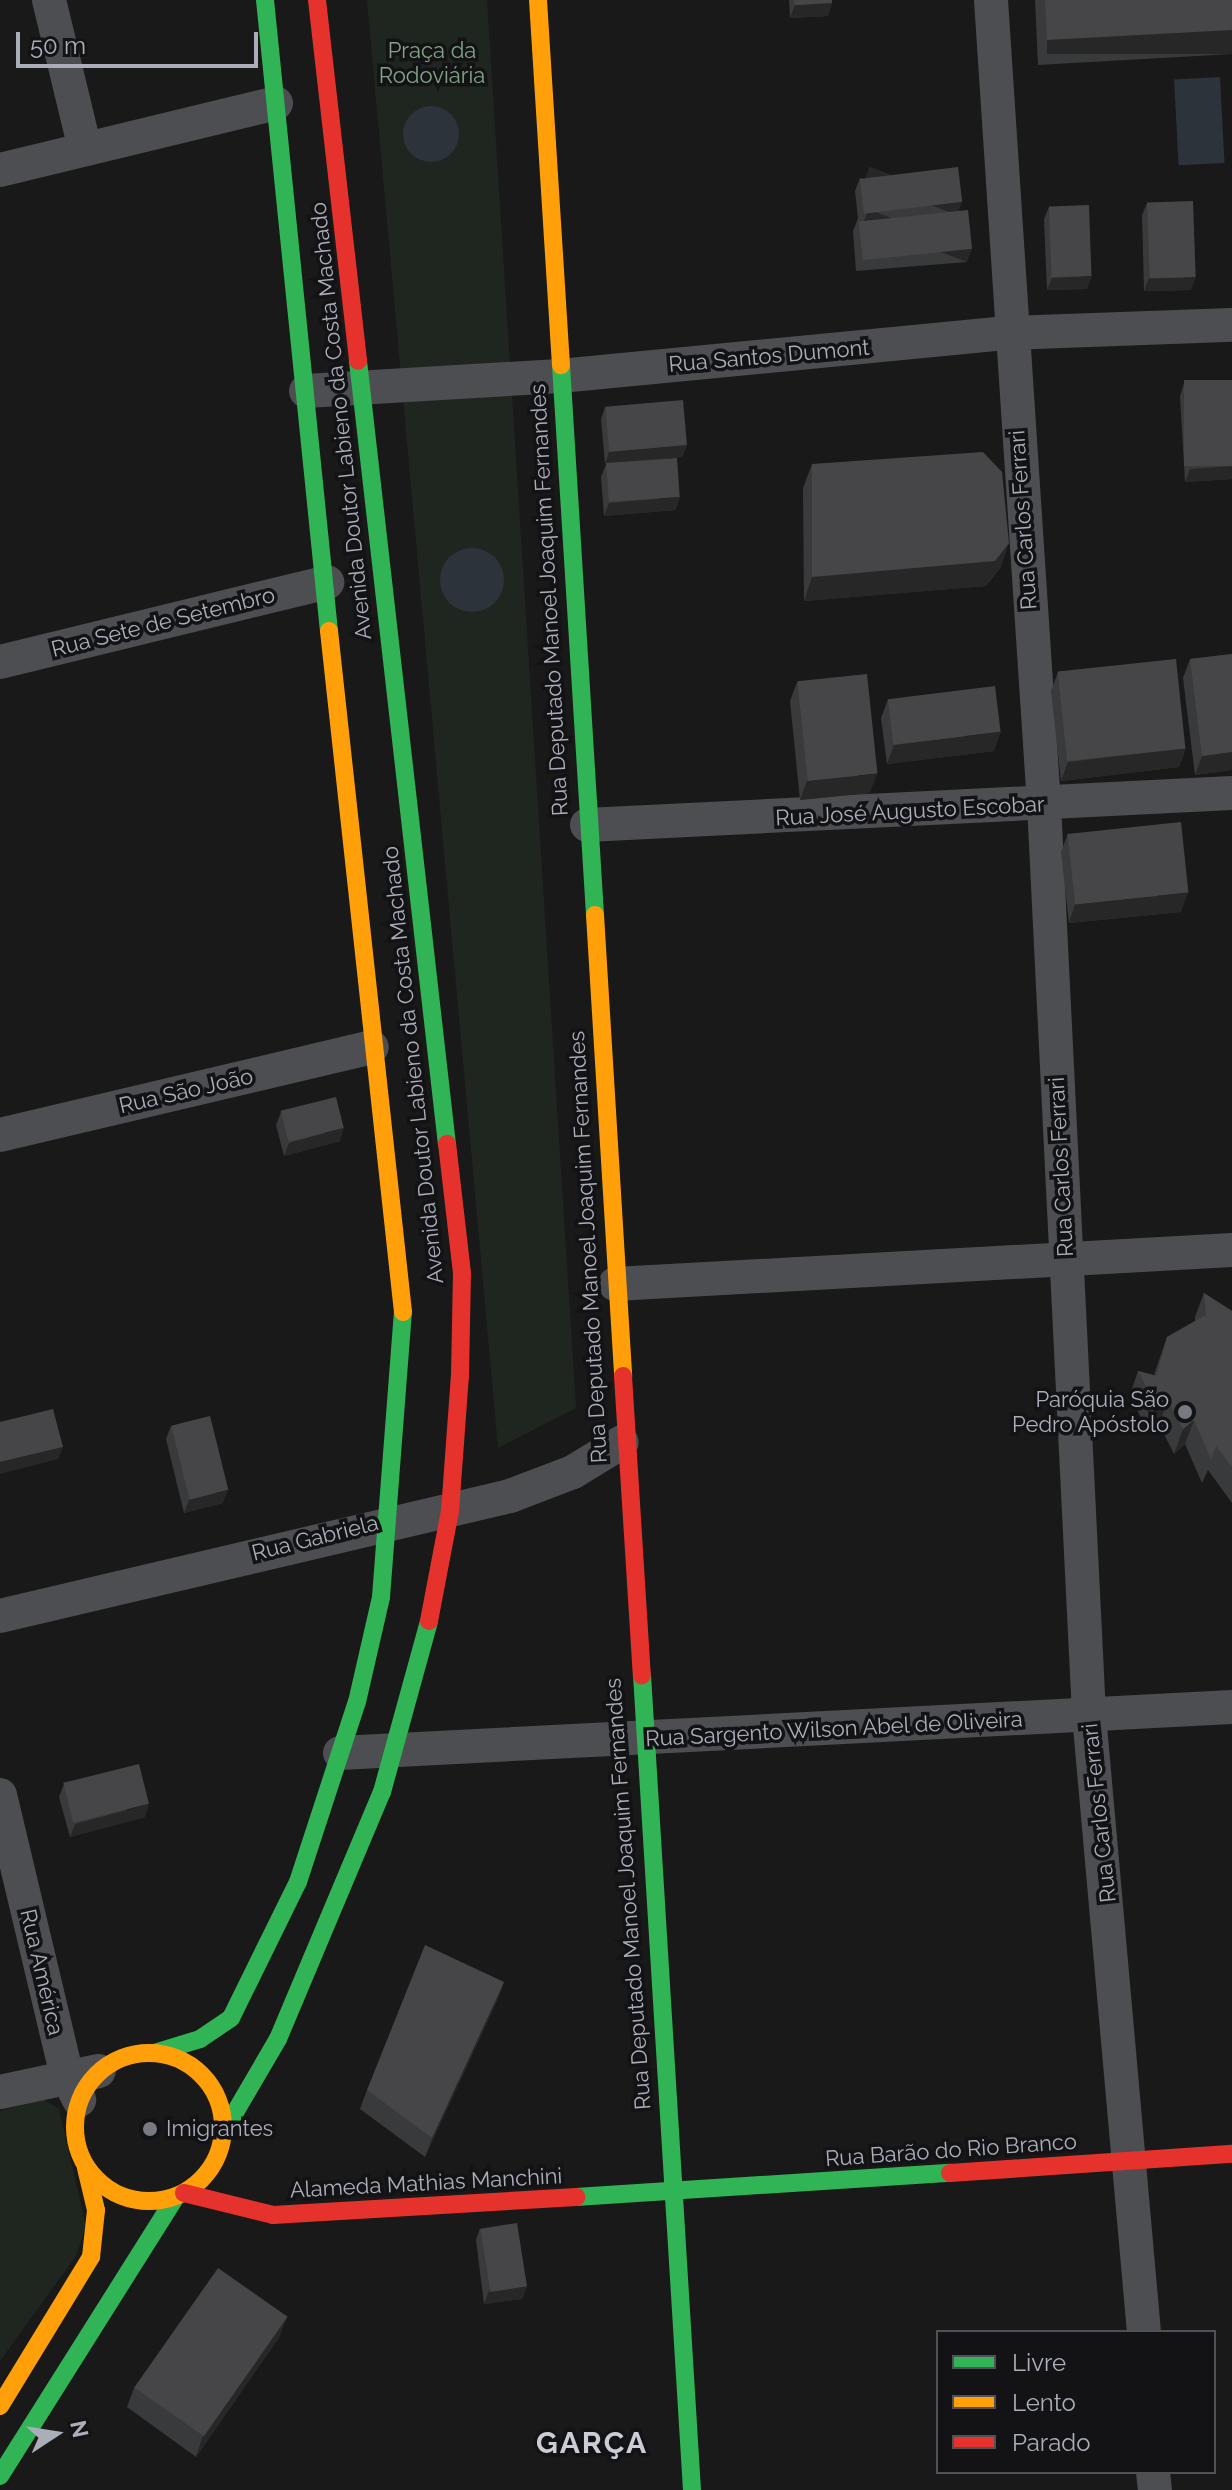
<!DOCTYPE html>
<html>
<head>
<meta charset="utf-8">
<style>
	body { margin:0 }
	#map { position:relative; width:1232px; height:2490px; overflow:hidden; background:#191919; font-family:Raleway,sans-serif }
	div>[style] { position:absolute }
	[style*='--x'] { left:calc(var(--x)*1px); top:calc(var(--y)*1px); width:calc(var(--w)*1px); rotate:calc(var(--a)*1deg) }
	.green>* { inset:0; background:#1f2620 }
	.water>* { inset:0; background:#2c333b; transform-origin:0 0 }
	.round { border-radius:50% }
	.street>* { height:34px; margin:-17px; padding:0 17px; transform-origin:17px; border-radius:17px; background:#4d4e52 }
	.fast>* { height:18px; margin:-9px; padding:0 9px; transform-origin:9px; border-radius:9px; background:#30b455 }
	.slow>* { height:18px; margin:-9px; padding:0 9px; transform-origin:9px; border-radius:9px; background:#ff9f0a }
	.slow>.ring { margin:-9px; padding:0; box-sizing:content-box; background:none; border:18px solid #ff9f0a; border-radius:50% }
	.jam>* { height:18px; margin:-9px; padding:0 9px; transform-origin:9px; border-radius:9px; background:#e5322d }
	.wall>* { inset:0; background:#393a3b }
	.shaded-wall>* { inset:0; background:#272727; transform-origin:0 0 }
	.building>* { inset:0; background:#464648; transform-origin:0 0 }
	.dots>* { width:22px; height:22px; translate:-50% -50%; box-sizing:border-box; border:4px solid #131315; border-radius:50% }
	span { translate:-50% -50%; white-space:nowrap; text-align:center; line-height:1.15; -webkit-text-stroke:7px #131315; paint-order:stroke }
	.park-label { font-size:22px; color:#81a485 }
	.street-label { font-size:22px; color:#aaaeb9 }
	.poi-label { font-size:22px; color:#aaaeb9 }
	.right { translate:-100% -50%; text-align:right }
	.left { translate:0 -50%; text-align:left }
	.district-label { font-size:30px; color:#cbcdd5; font-weight:700; letter-spacing:2px }
	.legend { position:absolute; left:936px; top:2330px; width:280px; height:144px; box-sizing:border-box; background:#131315; border:2px solid #4f5157; margin:0; padding:10px 14px; list-style:none; font-size:24px; color:#aaaeb9 }
	.legend li { display:flex; align-items:center; gap:16px; height:40px }
	.legend b { width:40px; border:2px solid #4f5157 }
	.north { position:absolute; left:16px; top:2394px; width:80px; height:80px; -webkit-text-stroke:6px #131315; paint-order:stroke; rotate:78deg; font-size:22px; font-weight:700; line-height:32px; text-align:center; color:#aaaeb9 }
	.north::after { content:''; display:block; margin:auto; width:28px; height:36px; background:#aaaeb9; clip-path:polygon(50% 0,100% 100%,50% 72%,0 100%) }
	.scale { position:absolute; left:16px; top:32px; width:242px; height:36px; box-sizing:border-box; border:4px solid #aaaeb9; border-top:0; padding-left:10px; font-size:24px; line-height:28px; white-space:nowrap; color:#aaaeb9; -webkit-text-stroke:6px #131315; paint-order:stroke }
</style>
</head>
<body>
<div id="map">
	<div class="green">
		<i style="clip-path:polygon(367px 0,487px 0,576px 1408px,498px 1448px)"></i>
		<i style="clip-path:polygon(43px 2099px,59px 2109px,86px 2226px,76px 2256px,0 2361px,0 2111px)"></i>
	</div>
	<div class="water">
		<i style="left:1220px;top:77px;width:86px;height:46px;rotate:87deg"></i>
		<i class="round" style="left:403px;top:106px;width:56px;height:56px"></i>
		<i class="round" style="left:440px;top:548px;width:64px;height:64px"></i>
	</div>
	<div class="street">
		<i style="--x:49;--y:0;--w:153;--a:76.4"></i>
		<i style="--x:991;--y:0;--w:806;--a:86.23"></i>
		<i style="--x:1044;--y:804;--w:912;--a:87.17"></i>
		<i style="--x:1089;--y:1715;--w:619;--a:84.91"></i>
		<i style="--x:0;--y:170;--w:284;--a:-13.6"></i>
		<i style="--x:306;--y:391;--w:254;--a:-3.4"></i>
		<i style="--x:560;--y:376;--w:452;--a:-5.5"></i>
		<i style="--x:1010;--y:333;--w:222;--a:-2.1"></i>
		<i style="--x:0;--y:662;--w:337;--a:-13.7"></i>
		<i style="--x:587;--y:825;--w:646;--a:-2.84"></i>
		<i style="--x:0;--y:1135;--w:382;--a:-13.3"></i>
		<i style="--x:615;--y:1284;--w:618;--a:-3.15"></i>
		<i style="--x:0;--y:1616;--w:524;--a:-13.24"></i>
		<i style="--x:510;--y:1496;--w:67;--a:-20.9"></i>
		<i style="--x:573;--y:1472;--w:57;--a:-31.5"></i>
		<i style="--x:340;--y:1753;--w:893;--a:-2.95"></i>
		<i style="--x:0;--y:1795;--w:289;--a:76.6"></i>
		<i style="--x:67;--y:2076;--w:27;--a:63"></i>
		<i style="--x:0;--y:2092;--w:101;--a:-12"></i>
		<i style="--x:1153;--y:2472;--w:18;--a:84"></i>
	</div>
	<div class="fast">
		<i style="--x:265;--y:0;--w:634;--a:84.21"></i>
		<i style="--x:358;--y:361;--w:788;--a:83.52"></i>
		<i style="--x:561;--y:365;--w:551;--a:86.46"></i>
		<i style="--x:642;--y:1675;--w:817;--a:86.49"></i>
		<i style="--x:154;--y:2053;--w:48;--a:-16.9"></i>
		<i style="--x:200;--y:2039;--w:37;--a:-34"></i>
		<i style="--x:231;--y:2018;--w:152;--a:-63.8"></i>
		<i style="--x:298;--y:1882;--w:189;--a:-71.9"></i>
		<i style="--x:357;--y:1702;--w:108;--a:-77.1"></i>
		<i style="--x:381;--y:1597;--w:286;--a:-85.6"></i>
		<i style="--x:223;--y:2133;--w:109;--a:-59.7"></i>
		<i style="--x:278;--y:2039;--w:268;--a:-67.2"></i>
		<i style="--x:382;--y:1792;--w:177;--a:-74.6"></i>
		<i style="--x:576;--y:2197;--w:375;--a:-3.7"></i>
		<i style="--x:0;--y:2476;--w:331;--a:-57.8"></i>
	</div>
	<div class="slow">
		<i style="--x:538;--y:0;--w:366;--a:86.4"></i>
		<i style="--x:329;--y:631;--w:685;--a:83.8"></i>
		<i style="--x:595;--y:915;--w:462;--a:86.5"></i>
		<i class="ring" style="left:75px;top:2053px;width:130px;height:130px"></i>
		<i style="--x:0;--y:2406;--w:175;--a:-58.6"></i>
		<i style="--x:91;--y:2257;--w:47;--a:-83.9"></i>
		<i style="--x:96;--y:2210;--w:43;--a:-103.4"></i>
	</div>
	<div class="jam">
		<i style="--x:317;--y:0;--w:363;--a:83.5"></i>
		<i style="--x:623;--y:1376;--w:300;--a:86.4"></i>
		<i style="--x:429;--y:1621;--w:112;--a:-79.2"></i>
		<i style="--x:450;--y:1511;--w:135;--a:-85.8"></i>
		<i style="--x:460;--y:1376;--w:103;--a:-88.9"></i>
		<i style="--x:462;--y:1273;--w:130;--a:-96.6"></i>
		<i style="--x:950;--y:2173;--w:283;--a:-3.9"></i>
		<i style="--x:184;--y:2193;--w:92;--a:13.9"></i>
		<i style="--x:273;--y:2215;--w:304;--a:-3.4"></i>
	</div>
	<div class="wall">
		<i style="clip-path:polygon(789px 0,832px 0,832px 3px,828px 16px,790px 18px)"></i>
		<i style="clip-path:polygon(1035px 0,1232px 0,1232px 54px,1038px 65px)"></i>
		<i style="clip-path:polygon(860px 178px,959px 210px,967px 262px,856px 271px,853px 231px,858px 218px,855px 191px)"></i>
		<i style="clip-path:polygon(1147px 203px,1191px 290px,1144px 291px,1142px 215px)"></i>
		<i style="clip-path:polygon(1049px 207px,1087px 289px,1047px 290px,1044px 219px)"></i>
		<i style="clip-path:polygon(1232px 380px,1232px 479px,1185px 482px,1180px 396px,1184px 383px)"></i>
		<i style="clip-path:polygon(605px 407px,687px 445px,682px 457px,605px 464px,601px 419px)"></i>
		<i style="clip-path:polygon(606px 464px,676px 510px,604px 516px,601px 477px)"></i>
		<i style="clip-path:polygon(812px 464px,1001px 567px,986px 586px,804px 601px,803px 488px)"></i>
		<i style="clip-path:polygon(1232px 654px,1232px 770px,1195px 775px,1183px 678px,1190px 659px)"></i>
		<i style="clip-path:polygon(1058px 672px,1186px 748px,1179px 767px,1061px 781px,1051px 691px)"></i>
		<i style="clip-path:polygon(797px 682px,870px 793px,800px 800px,790px 701px)"></i>
		<i style="clip-path:polygon(888px 699px,994px 751px,887px 764px,881px 718px)"></i>
		<i style="clip-path:polygon(1068px 833px,1181px 912px,1069px 923px,1061px 852px)"></i>
		<i style="clip-path:polygon(281px 1112px,340px 1141px,284px 1156px,276px 1125px)"></i>
		<i style="clip-path:polygon(1204px 1293px,1232px 1311px,1232px 1503px,1208px 1470px,1202px 1483px,1185px 1444px,1174px 1454px,1159px 1424px,1147px 1430px,1130px 1395px,1138px 1371px,1154px 1375px,1167px 1337px,1195px 1321px,1195px 1317px)"></i>
		<i style="clip-path:polygon(171px 1426px,223px 1503px,184px 1513px,166px 1439px)"></i>
		<i style="clip-path:polygon(64px 1784px,145px 1817px,70px 1837px,59px 1797px)"></i>
		<i style="clip-path:polygon(504px 1982px,497px 2001px,425px 2157px,360px 2109px,367px 2090px)"></i>
		<i style="clip-path:polygon(480px 2228px,527px 2286px,522px 2299px,484px 2304px,476px 2240px)"></i>
		<i style="clip-path:polygon(280px 2336px,196px 2457px,127px 2407px,134px 2388px)"></i>
	</div>
	<div class="shaded-wall">
		<i style="clip-path:polygon(832px 3px,828px 16px,790px 18px,795px 5px)"></i>
		<i style="left:1232px;top:30px;width:24px;height:185px;rotate:90deg"></i>
		<i style="left:962px;top:202px;width:14px;height:99px;rotate:111deg"></i>
		<i style="left:972px;top:249px;width:14px;height:111px;rotate:111deg"></i>
		<i style="clip-path:polygon(1092px 276px,1087px 289px,1047px 290px,1052px 278px)"></i>
		<i style="clip-path:polygon(1196px 277px,1191px 290px,1144px 291px,1149px 278px)"></i>
		<i style="clip-path:polygon(687px 445px,682px 457px,605px 464px,609px 452px)"></i>
		<i style="clip-path:polygon(1232px 466px,1232px 479px,1185px 482px,1190px 469px)"></i>
		<i style="clip-path:polygon(680px 497px,676px 510px,604px 516px,609px 503px)"></i>
		<i style="clip-path:polygon(1009px 543px,1001px 567px,986px 586px,804px 601px,812px 577px)"></i>
		<i style="clip-path:polygon(1001px 732px,994px 751px,887px 764px,894px 745px)"></i>
		<i style="clip-path:polygon(1186px 748px,1179px 767px,1061px 781px,1068px 762px)"></i>
		<i style="clip-path:polygon(1232px 752px,1232px 770px,1195px 775px,1202px 756px)"></i>
		<i style="clip-path:polygon(877px 774px,870px 793px,800px 800px,807px 781px)"></i>
		<i style="clip-path:polygon(1188px 893px,1181px 912px,1069px 923px,1075px 904px)"></i>
		<i style="clip-path:polygon(344px 1128px,340px 1141px,284px 1156px,289px 1143px)"></i>
		<i style="clip-path:polygon(1168px 1400px,1159px 1424px,1147px 1430px,1156px 1406px)"></i>
		<i style="clip-path:polygon(1194px 1420px,1185px 1444px,1174px 1454px,1183px 1429px)"></i>
		<i style="clip-path:polygon(63px 1447px,58px 1459px,0 1474px,0 1462px)"></i>
		<i style="clip-path:polygon(228px 1490px,223px 1503px,184px 1513px,189px 1500px)"></i>
		<i style="clip-path:polygon(149px 1804px,145px 1817px,70px 1837px,75px 1824px)"></i>
		<i style="clip-path:polygon(504px 1982px,497px 2001px,425px 2157px,432px 2138px)"></i>
		<i style="clip-path:polygon(527px 2286px,522px 2299px,484px 2304px,489px 2291px)"></i>
		<i style="clip-path:polygon(287px 2317px,280px 2336px,196px 2457px,202px 2438px)"></i>
	</div>
	<div class="building">
		<i style="clip-path:polygon(794px 0,832px 0,832px 3px,795px 5px)"></i>
		<i style="clip-path:polygon(1045px 0,1232px 0,1232px 30px,1047px 40px)"></i>
		<i style="left:958px;top:167px;width:35px;height:99px;rotate:83deg"></i>
		<i style="left:1193px;top:201px;width:76px;height:46px;rotate:88deg"></i>
		<i style="left:1089px;top:205px;width:71px;height:40px;rotate:88deg"></i>
		<i style="left:968px;top:210px;width:39px;height:110px;rotate:84deg"></i>
		<i style="left:1232px;top:380px;width:86px;height:48px;rotate:90deg"></i>
		<i style="left:683px;top:400px;width:45px;height:78px;rotate:85deg"></i>
		<i style="clip-path:polygon(983px 452px,1002px 472px,1009px 543px,995px 561px,812px 577px,812px 464px)"></i>
		<i style="left:677px;top:458px;width:39px;height:71px;rotate:86deg"></i>
		<i style="clip-path:polygon(1232px 654px,1232px 752px,1202px 756px,1190px 659px)"></i>
		<i style="left:1176px;top:659px;width:90px;height:119px;rotate:84deg"></i>
		<i style="left:867px;top:674px;width:100px;height:70px;rotate:84deg"></i>
		<i style="left:995px;top:686px;width:46px;height:108px;rotate:83deg"></i>
		<i style="left:1181px;top:822px;width:71px;height:114px;rotate:84deg"></i>
		<i style="left:336px;top:1097px;width:32px;height:57px;rotate:76deg"></i>
		<i style="clip-path:polygon(1204px 1293px,1232px 1311px,1232px 1467px,1216px 1446px,1211px 1459px,1194px 1420px,1183px 1429px,1168px 1400px,1156px 1406px,1138px 1371px,1156px 1376px,1167px 1337px,1206px 1315px)"></i>
		<i style="clip-path:polygon(53px 1409px,63px 1447px,0 1462px,0 1422px)"></i>
		<i style="left:210px;top:1416px;width:76px;height:40px;rotate:76deg"></i>
		<i style="left:139px;top:1764px;width:41px;height:78px;rotate:76deg"></i>
		<i style="clip-path:polygon(425px 1945px,504px 1982px,432px 2138px,367px 2090px)"></i>
		<i style="left:517px;top:2223px;width:64px;height:37px;rotate:81deg"></i>
		<i style="left:218px;top:2268px;width:85px;height:146px;rotate:35deg"></i>
	</div>
	<div class="dots">
		<i style="left:1185px;top:1412px;background:#777a81"></i>
		<i style="left:150px;top:2129px;background:#777a81"></i>
	</div>
	<div class="park-label">
		<span style="left:432px;top:63px">Praça da<br>Rodoviária</span>
	</div>
	<div class="street-label">
		<span style="left:769px;top:356px;rotate:-5deg">Rua Santos Dumont</span>
		<span style="left:341px;top:421px;rotate:-96deg">Avenida Doutor Labieno da Costa Machado</span>
		<span style="left:1023px;top:520px;rotate:-94deg">Rua Carlos Ferrari</span>
		<span style="left:549px;top:600px;rotate:-93deg">Rua Deputado Manoel Joaquim Fernandes</span>
		<span style="left:163px;top:622px;rotate:-14deg">Rua Sete de Setembro</span>
		<span style="left:910px;top:811px;rotate:-3deg">Rua José Augusto Escobar</span>
		<span style="left:413px;top:1065px;rotate:-96deg">Avenida Doutor Labieno da Costa Machado</span>
		<span style="left:186px;top:1091px;rotate:-13deg">Rua São João</span>
		<span style="left:1061px;top:1167px;rotate:-93deg">Rua Carlos Ferrari</span>
		<span style="left:588px;top:1247px;rotate:-93deg">Rua Deputado Manoel Joaquim Fernandes</span>
		<span style="left:315px;top:1538px;rotate:-14deg">Rua Gabriela</span>
		<span style="left:834px;top:1729px;rotate:-3deg">Rua Sargento Wilson Abel de Oliveira</span>
		<span style="left:1099px;top:1813px;rotate:-96deg">Rua Carlos Ferrari</span>
		<span style="left:628px;top:1894px;rotate:-94deg">Rua Deputado Manoel Joaquim Fernandes</span>
		<span style="left:42px;top:1972px;rotate:77deg">Rua América</span>
		<span style="left:951px;top:2150px;rotate:-4deg">Rua Barão do Rio Branco</span>
		<span style="left:426px;top:2183px;rotate:-3deg">Alameda Mathias Manchini</span>
	</div>
	<div class="poi-label">
		<span class="right" style="left:1169px;top:1412px">Paróquia São<br>Pedro Apóstolo</span>
		<span class="left" style="left:166px;top:2129px">Imigrantes</span>
	</div>
	<div class="district-label">
		<span style="left:592px;top:2443px">GARÇA</span>
	</div>
	<ul class="legend">
	<li><b style="height:10px;background:#30b455"></b>Livre</li>
	<li><b style="height:10px;background:#ff9f0a"></b>Lento</li>
	<li><b style="height:10px;background:#e5322d"></b>Parado</li>
	</ul>
	<div class="north">N</div>
	<div class="scale">50 m</div>
</div>
</body>
</html>
